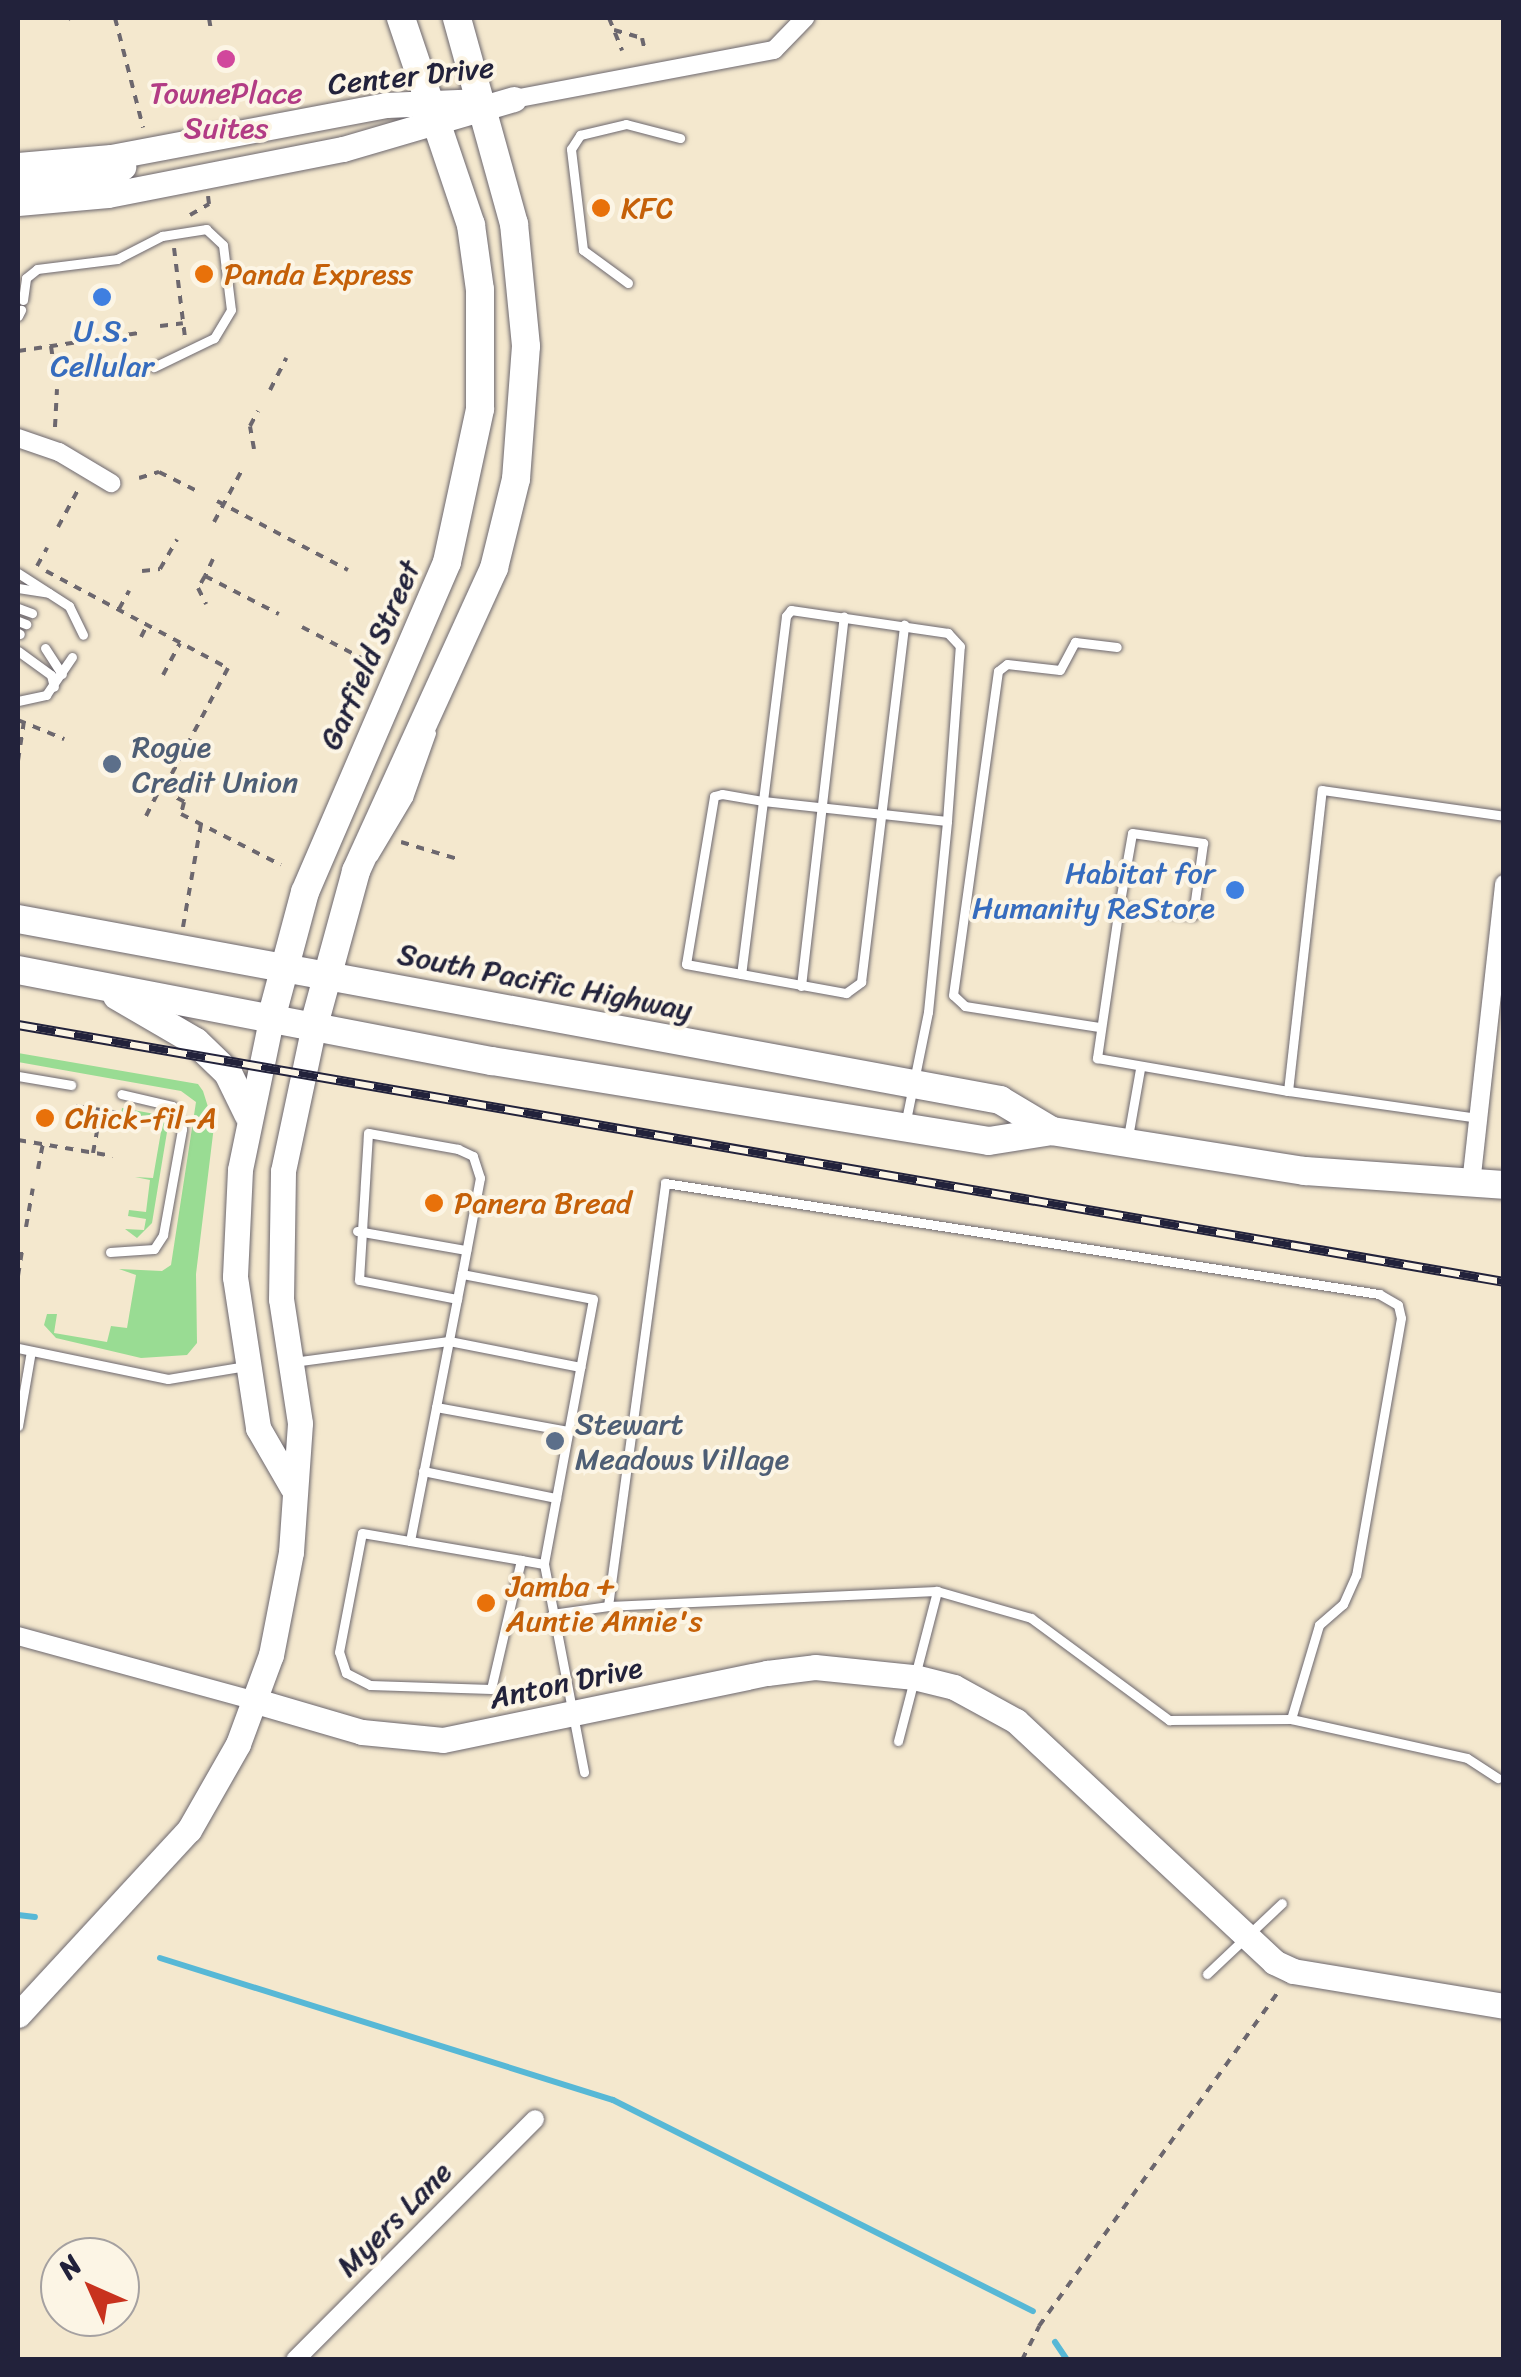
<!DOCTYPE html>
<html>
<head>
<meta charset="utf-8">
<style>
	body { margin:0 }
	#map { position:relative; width:1521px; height:2377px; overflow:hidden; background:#f4e8ce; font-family:Sriracha,sans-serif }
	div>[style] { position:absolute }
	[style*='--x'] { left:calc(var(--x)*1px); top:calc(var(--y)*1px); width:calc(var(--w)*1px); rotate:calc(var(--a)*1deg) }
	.green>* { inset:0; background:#99dc93 }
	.stream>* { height:6px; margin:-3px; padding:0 3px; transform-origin:3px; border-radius:3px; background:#57b8d6 }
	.path>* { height:4px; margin-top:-2px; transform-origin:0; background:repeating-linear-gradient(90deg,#6c676e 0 8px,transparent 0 16px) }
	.roads { filter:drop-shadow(0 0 2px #6c676e) drop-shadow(0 0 2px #6c676e) }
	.lane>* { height:9px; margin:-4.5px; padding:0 4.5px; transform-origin:4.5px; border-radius:4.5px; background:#fff }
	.street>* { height:18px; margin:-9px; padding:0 9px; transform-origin:9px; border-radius:9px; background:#fff }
	.secondary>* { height:25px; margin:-12.5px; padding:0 12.5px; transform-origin:12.5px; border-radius:12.5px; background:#fff }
	.primary>* { height:28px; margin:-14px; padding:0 14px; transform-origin:14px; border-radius:14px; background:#fff }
	.rail>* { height:10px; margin-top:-5px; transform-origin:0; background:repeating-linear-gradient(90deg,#fcf5e5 0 19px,#22223b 0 38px); box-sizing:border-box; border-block:2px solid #22223b }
	.dots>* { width:28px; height:28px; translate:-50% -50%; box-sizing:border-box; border:5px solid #fcf5e5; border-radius:50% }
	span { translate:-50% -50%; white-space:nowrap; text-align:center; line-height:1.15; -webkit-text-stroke:8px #fcf5e5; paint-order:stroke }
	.street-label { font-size:30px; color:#22223b }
	.hotel-label { font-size:30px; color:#b23c85 }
	.food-label { font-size:30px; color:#c56008 }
	.left { translate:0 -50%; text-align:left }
	.shop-label { font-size:30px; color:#366cbe }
	.right { translate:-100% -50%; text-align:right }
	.service-label { font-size:30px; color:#4e5e75 }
	.frame { position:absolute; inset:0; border:20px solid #22223b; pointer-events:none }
	.north { position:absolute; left:40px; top:2237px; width:100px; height:100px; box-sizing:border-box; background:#fcf5e5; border:2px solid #a5a1a1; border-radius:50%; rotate:315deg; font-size:28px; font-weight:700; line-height:40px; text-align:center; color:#22223b }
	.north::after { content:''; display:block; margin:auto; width:35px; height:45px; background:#c8321e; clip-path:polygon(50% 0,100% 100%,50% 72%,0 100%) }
</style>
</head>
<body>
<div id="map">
	<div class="green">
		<i style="clip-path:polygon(18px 1053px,198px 1084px,203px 1091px,214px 1126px,196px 1274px,197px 1343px,187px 1355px,141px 1358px,56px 1338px,44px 1325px,47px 1314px,57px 1314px,54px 1333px,107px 1342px,111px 1326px,127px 1328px,136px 1275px,119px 1269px,162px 1271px,171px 1265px,196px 1102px,181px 1091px,18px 1062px)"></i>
		<i style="clip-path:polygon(122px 1108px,155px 1114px,168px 1126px,152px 1223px,137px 1238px,125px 1229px,144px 1230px,146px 1219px,128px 1216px,129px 1210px,146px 1212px,150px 1180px,135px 1177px,153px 1178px,162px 1126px,121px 1116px)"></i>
	</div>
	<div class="stream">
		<i style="--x:18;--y:1915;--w:17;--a:7"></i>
		<i style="--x:160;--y:1958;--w:475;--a:17.4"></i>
		<i style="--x:613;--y:2100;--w:470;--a:26.7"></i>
		<i style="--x:1055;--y:2342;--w:22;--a:56"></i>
	</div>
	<div class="path">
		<i style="--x:69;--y:18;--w:2;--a:27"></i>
		<i style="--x:115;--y:18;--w:113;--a:75.6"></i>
		<i style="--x:171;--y:18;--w:3;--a:0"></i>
		<i style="--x:209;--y:18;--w:12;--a:81"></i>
		<i style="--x:609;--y:18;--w:35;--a:68"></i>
		<i style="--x:614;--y:30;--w:29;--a:16"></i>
		<i style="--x:642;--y:38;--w:9;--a:77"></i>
		<i style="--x:190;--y:215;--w:22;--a:-30"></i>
		<i style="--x:209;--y:204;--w:8;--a:-97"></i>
		<i style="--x:174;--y:248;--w:91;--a:83"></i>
		<i style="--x:160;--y:326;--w:23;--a:-7"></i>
		<i style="--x:51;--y:346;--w:21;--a:82"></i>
		<i style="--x:18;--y:351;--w:122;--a:-8.5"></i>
		<i style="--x:270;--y:390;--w:36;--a:-63"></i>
		<i style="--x:55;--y:427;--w:38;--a:-87"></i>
		<i style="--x:254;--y:449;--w:23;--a:-100"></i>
		<i style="--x:250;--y:426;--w:17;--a:-62"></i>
		<i style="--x:139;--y:478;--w:21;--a:-17"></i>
		<i style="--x:159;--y:472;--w:42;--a:26.6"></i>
		<i style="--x:217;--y:501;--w:148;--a:27.8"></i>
		<i style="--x:214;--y:522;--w:59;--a:-61.7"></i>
		<i style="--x:58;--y:527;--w:44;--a:-61.7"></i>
		<i style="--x:213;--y:559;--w:19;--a:115"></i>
		<i style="--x:205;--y:576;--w:83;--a:27.2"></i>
		<i style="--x:37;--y:566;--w:21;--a:-61"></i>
		<i style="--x:46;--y:571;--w:206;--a:28.1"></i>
		<i style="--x:228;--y:668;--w:138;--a:118"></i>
		<i style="--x:142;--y:571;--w:18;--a:-6"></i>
		<i style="--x:160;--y:569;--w:34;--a:-60"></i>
		<i style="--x:205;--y:576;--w:14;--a:120"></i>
		<i style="--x:198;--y:588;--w:18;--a:63"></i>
		<i style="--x:119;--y:609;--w:21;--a:-61"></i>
		<i style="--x:302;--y:627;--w:80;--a:27.5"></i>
		<i style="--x:141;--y:637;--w:13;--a:-63"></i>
		<i style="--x:163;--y:675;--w:36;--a:-62"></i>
		<i style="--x:18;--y:720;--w:50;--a:22.4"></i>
		<i style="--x:18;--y:761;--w:40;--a:-81.5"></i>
		<i style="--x:149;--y:783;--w:40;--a:28"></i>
		<i style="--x:184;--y:802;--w:12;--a:104"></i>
		<i style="--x:181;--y:814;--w:112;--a:27"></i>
		<i style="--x:146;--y:816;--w:30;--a:-63"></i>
		<i style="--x:401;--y:842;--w:63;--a:16.7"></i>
		<i style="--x:183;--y:927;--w:105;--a:-80.1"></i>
		<i style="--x:76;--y:1106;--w:44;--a:9.2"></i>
		<i style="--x:18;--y:1140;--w:96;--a:9.6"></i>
		<i style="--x:93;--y:1153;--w:44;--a:-79.5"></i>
		<i style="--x:38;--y:1169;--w:25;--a:-79"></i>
		<i style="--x:26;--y:1227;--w:39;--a:-80"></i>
		<i style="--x:18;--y:1276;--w:30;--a:-81"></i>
		<i style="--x:1022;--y:2360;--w:38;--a:-63"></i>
		<i style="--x:1039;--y:2326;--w:412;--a:-54.4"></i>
	</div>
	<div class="roads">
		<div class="lane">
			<i style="--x:628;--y:283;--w:56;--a:-143.7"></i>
			<i style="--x:583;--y:250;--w:102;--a:-96.8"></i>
			<i style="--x:571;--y:149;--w:17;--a:-57"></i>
			<i style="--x:580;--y:135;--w:47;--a:-13.4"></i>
			<i style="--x:626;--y:124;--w:56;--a:14.5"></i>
			<i style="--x:23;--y:300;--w:22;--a:-82"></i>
			<i style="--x:26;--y:278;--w:14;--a:-39"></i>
			<i style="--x:37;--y:269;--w:81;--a:-7.1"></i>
			<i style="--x:117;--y:259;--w:51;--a:-27.1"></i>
			<i style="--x:162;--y:236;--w:45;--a:-9"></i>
			<i style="--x:206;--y:229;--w:23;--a:43"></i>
			<i style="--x:223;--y:245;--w:65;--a:83"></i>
			<i style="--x:231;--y:310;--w:33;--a:121"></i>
			<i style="--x:214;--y:338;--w:67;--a:154.2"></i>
			<i style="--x:18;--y:316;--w:7;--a:-63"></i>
			<i style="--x:18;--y:573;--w:61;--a:32.9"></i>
			<i style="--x:69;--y:606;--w:32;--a:64"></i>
			<i style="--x:18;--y:588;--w:31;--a:9"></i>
			<i style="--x:18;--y:608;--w:15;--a:20"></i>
			<i style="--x:18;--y:621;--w:9;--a:21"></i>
			<i style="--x:18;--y:633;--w:2;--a:27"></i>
			<i style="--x:45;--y:648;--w:31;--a:57"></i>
			<i style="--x:18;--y:651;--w:41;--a:36"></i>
			<i style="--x:51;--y:675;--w:12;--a:76"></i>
			<i style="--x:18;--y:701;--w:29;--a:-12"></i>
			<i style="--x:46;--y:695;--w:46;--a:-55.6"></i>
			<i style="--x:373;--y:857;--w:69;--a:-59.3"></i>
			<i style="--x:408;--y:798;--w:69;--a:-70.5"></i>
			<i style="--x:1119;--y:907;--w:75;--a:-80"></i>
			<i style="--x:1132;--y:833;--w:72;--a:8"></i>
			<i style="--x:1203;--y:843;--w:73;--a:97.9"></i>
			<i style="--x:1193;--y:915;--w:74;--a:-173.8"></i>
			<i style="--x:1119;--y:907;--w:153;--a:98.3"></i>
			<i style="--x:1097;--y:1058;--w:194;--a:9.8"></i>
			<i style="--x:741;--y:974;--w:107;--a:10.3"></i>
			<i style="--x:846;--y:993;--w:19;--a:-36"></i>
			<i style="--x:861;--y:982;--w:360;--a:-83.1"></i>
			<i style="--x:801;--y:986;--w:372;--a:-83.4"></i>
			<i style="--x:1099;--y:1027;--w:136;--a:-171.1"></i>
			<i style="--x:965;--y:1006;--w:16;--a:-137"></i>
			<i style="--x:953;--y:995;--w:327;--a:-82.1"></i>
			<i style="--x:998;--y:671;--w:11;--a:-38"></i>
			<i style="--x:1007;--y:664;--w:53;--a:6.5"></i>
			<i style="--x:1060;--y:670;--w:32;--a:-62"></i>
			<i style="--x:1075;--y:642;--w:42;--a:6.8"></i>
			<i style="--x:18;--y:1076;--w:54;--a:9.6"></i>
			<i style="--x:1478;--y:1118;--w:192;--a:-171.9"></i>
			<i style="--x:1288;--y:1091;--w:303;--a:-83.6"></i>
			<i style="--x:1322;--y:790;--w:184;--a:8.1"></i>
			<i style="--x:905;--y:1125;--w:115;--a:-78.5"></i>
			<i style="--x:928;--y:1012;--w:192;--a:-84.3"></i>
			<i style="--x:947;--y:821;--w:175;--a:-85.8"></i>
			<i style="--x:960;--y:646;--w:18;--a:-133"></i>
			<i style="--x:948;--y:633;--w:159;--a:-171.7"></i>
			<i style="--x:791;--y:610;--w:8;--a:130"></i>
			<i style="--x:786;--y:616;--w:186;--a:97.1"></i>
			<i style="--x:763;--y:801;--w:174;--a:97.2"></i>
			<i style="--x:741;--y:974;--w:56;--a:-169.7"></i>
			<i style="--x:686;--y:964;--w:170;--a:-80.5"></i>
			<i style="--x:714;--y:796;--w:8;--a:-14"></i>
			<i style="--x:722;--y:794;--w:42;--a:9.7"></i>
			<i style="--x:763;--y:801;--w:185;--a:6.2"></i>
			<i style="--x:1128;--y:1137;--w:69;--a:-80"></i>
			<i style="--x:357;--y:1231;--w:111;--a:9.9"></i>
			<i style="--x:110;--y:1252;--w:44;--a:-3.9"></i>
			<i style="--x:154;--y:1249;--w:17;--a:-57"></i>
			<i style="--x:163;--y:1235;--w:108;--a:-79.8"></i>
			<i style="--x:182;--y:1129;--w:25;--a:-113"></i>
			<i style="--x:172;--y:1106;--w:52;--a:-166.8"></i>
			<i style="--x:462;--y:1274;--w:133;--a:10.8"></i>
			<i style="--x:593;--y:1299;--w:269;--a:100.5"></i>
			<i style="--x:544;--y:1564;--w:212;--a:79.1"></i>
			<i style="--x:18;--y:1348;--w:153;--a:11.7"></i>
			<i style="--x:168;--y:1379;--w:79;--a:-9.5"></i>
			<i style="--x:293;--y:1362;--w:157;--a:-7.7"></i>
			<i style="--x:449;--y:1341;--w:134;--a:11.2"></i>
			<i style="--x:436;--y:1407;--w:134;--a:10.3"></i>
			<i style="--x:18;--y:1426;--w:76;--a:-80.2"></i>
			<i style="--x:423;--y:1471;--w:136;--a:11.5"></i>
			<i style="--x:410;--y:1541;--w:272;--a:-79"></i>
			<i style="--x:462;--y:1274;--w:98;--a:-79.4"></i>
			<i style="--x:480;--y:1178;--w:23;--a:-108"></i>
			<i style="--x:473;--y:1156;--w:17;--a:-155"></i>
			<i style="--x:458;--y:1149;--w:91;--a:-169.9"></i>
			<i style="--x:368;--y:1133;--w:147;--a:93.5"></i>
			<i style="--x:359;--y:1280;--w:100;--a:11"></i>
			<i style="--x:521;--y:1560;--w:132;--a:103.1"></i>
			<i style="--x:491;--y:1689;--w:121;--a:-178.1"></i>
			<i style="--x:370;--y:1685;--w:27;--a:-153"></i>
			<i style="--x:346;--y:1673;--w:22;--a:-108"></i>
			<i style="--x:339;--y:1652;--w:121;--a:-79.1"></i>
			<i style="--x:362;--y:1533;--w:49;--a:9.5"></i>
			<i style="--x:410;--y:1541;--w:113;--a:9.7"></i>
			<i style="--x:521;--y:1560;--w:23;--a:10"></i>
			<i style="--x:937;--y:1591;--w:98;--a:16"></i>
			<i style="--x:1031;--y:1618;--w:172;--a:36.5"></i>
			<i style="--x:1169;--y:1720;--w:122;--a:-0.5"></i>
			<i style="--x:1291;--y:1719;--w:180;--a:12.5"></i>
			<i style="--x:1467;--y:1758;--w:37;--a:33"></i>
			<i style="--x:552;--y:1614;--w:57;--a:-8.1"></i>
			<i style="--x:898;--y:1741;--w:155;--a:-75.4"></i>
			<i style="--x:937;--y:1591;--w:329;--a:177.4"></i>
			<i style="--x:608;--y:1606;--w:427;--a:-82.3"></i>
			<i style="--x:665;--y:1183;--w:723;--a:8.84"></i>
			<i style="--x:1379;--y:1294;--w:22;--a:30"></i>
			<i style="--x:1398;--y:1305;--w:13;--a:77"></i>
			<i style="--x:1401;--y:1318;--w:261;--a:99.9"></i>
			<i style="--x:1356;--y:1575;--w:32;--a:114"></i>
			<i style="--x:1343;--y:1604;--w:32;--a:139"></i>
			<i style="--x:1319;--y:1625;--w:98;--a:106.6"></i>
			<i style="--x:1207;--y:1974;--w:103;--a:-43.4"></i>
		</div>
		<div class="street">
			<i style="--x:514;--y:99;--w:265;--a:-10.7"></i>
			<i style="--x:774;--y:50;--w:45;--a:-45.9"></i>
			<i style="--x:18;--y:438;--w:43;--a:18.9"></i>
			<i style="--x:59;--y:452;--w:61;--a:30.8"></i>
			<i style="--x:1471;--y:1184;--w:302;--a:-83.7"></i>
			<i style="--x:18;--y:1636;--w:247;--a:15.3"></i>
			<i style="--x:295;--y:2360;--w:340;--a:-45.1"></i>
		</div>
		<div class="secondary">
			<i style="--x:18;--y:165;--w:93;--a:-4.9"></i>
			<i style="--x:111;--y:157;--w:280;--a:-10.7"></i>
			<i style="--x:386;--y:105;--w:96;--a:-2.4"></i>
			<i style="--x:21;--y:182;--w:91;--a:-4.4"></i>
			<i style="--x:112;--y:175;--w:14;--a:-36"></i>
			<i style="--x:18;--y:203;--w:90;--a:-5.1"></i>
			<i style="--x:108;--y:195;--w:239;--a:-11.1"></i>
			<i style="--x:343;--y:149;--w:178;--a:-16.3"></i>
			<i style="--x:272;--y:1015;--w:158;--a:101.7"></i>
			<i style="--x:240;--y:1170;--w:107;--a:92.7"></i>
			<i style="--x:235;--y:1277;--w:153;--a:81.3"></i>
			<i style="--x:258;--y:1428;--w:68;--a:60"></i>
			<i style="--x:256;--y:1701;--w:110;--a:16.3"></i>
			<i style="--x:362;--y:1732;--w:81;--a:5.6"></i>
			<i style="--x:443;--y:1740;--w:331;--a:-11.7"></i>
			<i style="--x:767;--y:1673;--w:48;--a:-7.1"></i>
			<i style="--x:815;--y:1667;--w:100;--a:5.8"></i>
			<i style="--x:914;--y:1677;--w:41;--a:14"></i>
			<i style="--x:954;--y:1687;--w:71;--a:28.7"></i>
			<i style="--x:1016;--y:1721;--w:353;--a:43"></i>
			<i style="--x:1274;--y:1962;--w:21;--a:25"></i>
			<i style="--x:1293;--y:1971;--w:214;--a:9.4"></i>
			<i style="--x:18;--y:2015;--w:252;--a:-47.3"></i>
			<i style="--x:189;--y:1830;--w:99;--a:-60.3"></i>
			<i style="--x:238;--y:1744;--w:95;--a:-69.7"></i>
			<i style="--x:271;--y:1655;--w:105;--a:-79"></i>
			<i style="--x:291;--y:1552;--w:129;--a:-86"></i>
			<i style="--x:300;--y:1423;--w:125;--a:-98.7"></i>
			<i style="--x:281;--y:1299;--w:128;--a:-89.1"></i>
			<i style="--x:283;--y:1171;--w:149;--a:-78"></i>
		</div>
		<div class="primary">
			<i style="--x:18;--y:919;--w:999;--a:10.44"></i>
			<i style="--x:1000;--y:1100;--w:61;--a:30.8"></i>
			<i style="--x:18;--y:970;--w:483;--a:10.9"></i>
			<i style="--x:492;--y:1061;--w:503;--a:9.14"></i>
			<i style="--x:989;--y:1141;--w:64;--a:-9"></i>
			<i style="--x:1052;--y:1131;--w:256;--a:9"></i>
			<i style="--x:1305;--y:1171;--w:199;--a:4"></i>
			<i style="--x:117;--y:996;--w:91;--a:30.2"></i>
			<i style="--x:196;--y:1042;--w:45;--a:44.1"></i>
			<i style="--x:228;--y:1073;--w:46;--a:64"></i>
			<i style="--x:272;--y:1015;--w:127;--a:-75"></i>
			<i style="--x:305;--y:892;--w:359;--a:-66.7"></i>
			<i style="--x:447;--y:562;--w:157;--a:-77.8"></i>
			<i style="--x:480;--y:409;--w:119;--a:-90"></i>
			<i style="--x:480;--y:290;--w:66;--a:-97.9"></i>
			<i style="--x:471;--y:225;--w:219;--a:-108.7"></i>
			<i style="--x:314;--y:1025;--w:160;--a:-74.7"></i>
			<i style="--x:356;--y:871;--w:333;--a:-65.5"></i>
			<i style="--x:494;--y:568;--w:92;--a:-76.1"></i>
			<i style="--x:516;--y:479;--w:133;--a:-85.7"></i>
			<i style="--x:526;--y:346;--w:123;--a:-95.6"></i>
			<i style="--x:514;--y:224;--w:214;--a:-105.5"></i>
		</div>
	</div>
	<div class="rail">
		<i style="--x:18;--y:1025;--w:1508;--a:9.81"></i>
	</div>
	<div class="dots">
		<i style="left:226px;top:59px;background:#d1479c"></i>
		<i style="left:601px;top:208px;background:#e8710a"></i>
		<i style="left:204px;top:274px;background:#e8710a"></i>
		<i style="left:102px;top:297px;background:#3f7fe0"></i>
		<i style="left:112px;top:764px;background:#5c6f8a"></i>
		<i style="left:1235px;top:890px;background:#3f7fe0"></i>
		<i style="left:45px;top:1118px;background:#e8710a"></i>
		<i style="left:434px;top:1203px;background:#e8710a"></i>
		<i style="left:555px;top:1441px;background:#5c6f8a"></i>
		<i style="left:486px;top:1603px;background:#e8710a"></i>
	</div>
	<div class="street-label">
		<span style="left:411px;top:76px;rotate:-6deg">Center Drive</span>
		<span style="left:370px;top:655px;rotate:-66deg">Garfield Street</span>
		<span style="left:545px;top:982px;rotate:11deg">South Pacific Highway</span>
		<span style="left:566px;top:1683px;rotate:-12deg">Anton Drive</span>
		<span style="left:394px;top:2219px;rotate:-45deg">Myers Lane</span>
	</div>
	<div class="hotel-label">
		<span style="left:226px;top:110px">TownePlace<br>Suites</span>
	</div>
	<div class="food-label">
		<span class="left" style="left:621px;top:208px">KFC</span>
		<span class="left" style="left:224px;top:274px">Panda Express</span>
		<span class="left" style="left:65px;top:1118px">Chick-fil-A</span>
		<span class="left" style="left:454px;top:1203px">Panera Bread</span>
		<span class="left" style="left:506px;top:1603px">Jamba +<br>Auntie Annie's</span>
	</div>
	<div class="shop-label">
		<span style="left:102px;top:348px">U.S.<br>Cellular</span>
		<span class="right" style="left:1215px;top:890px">Habitat for<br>Humanity ReStore</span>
	</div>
	<div class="service-label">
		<span class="left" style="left:132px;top:764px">Rogue<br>Credit Union</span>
		<span class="left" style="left:575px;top:1441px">Stewart<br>Meadows Village</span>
	</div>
	<div class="frame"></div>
	<div class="north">N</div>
</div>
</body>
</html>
